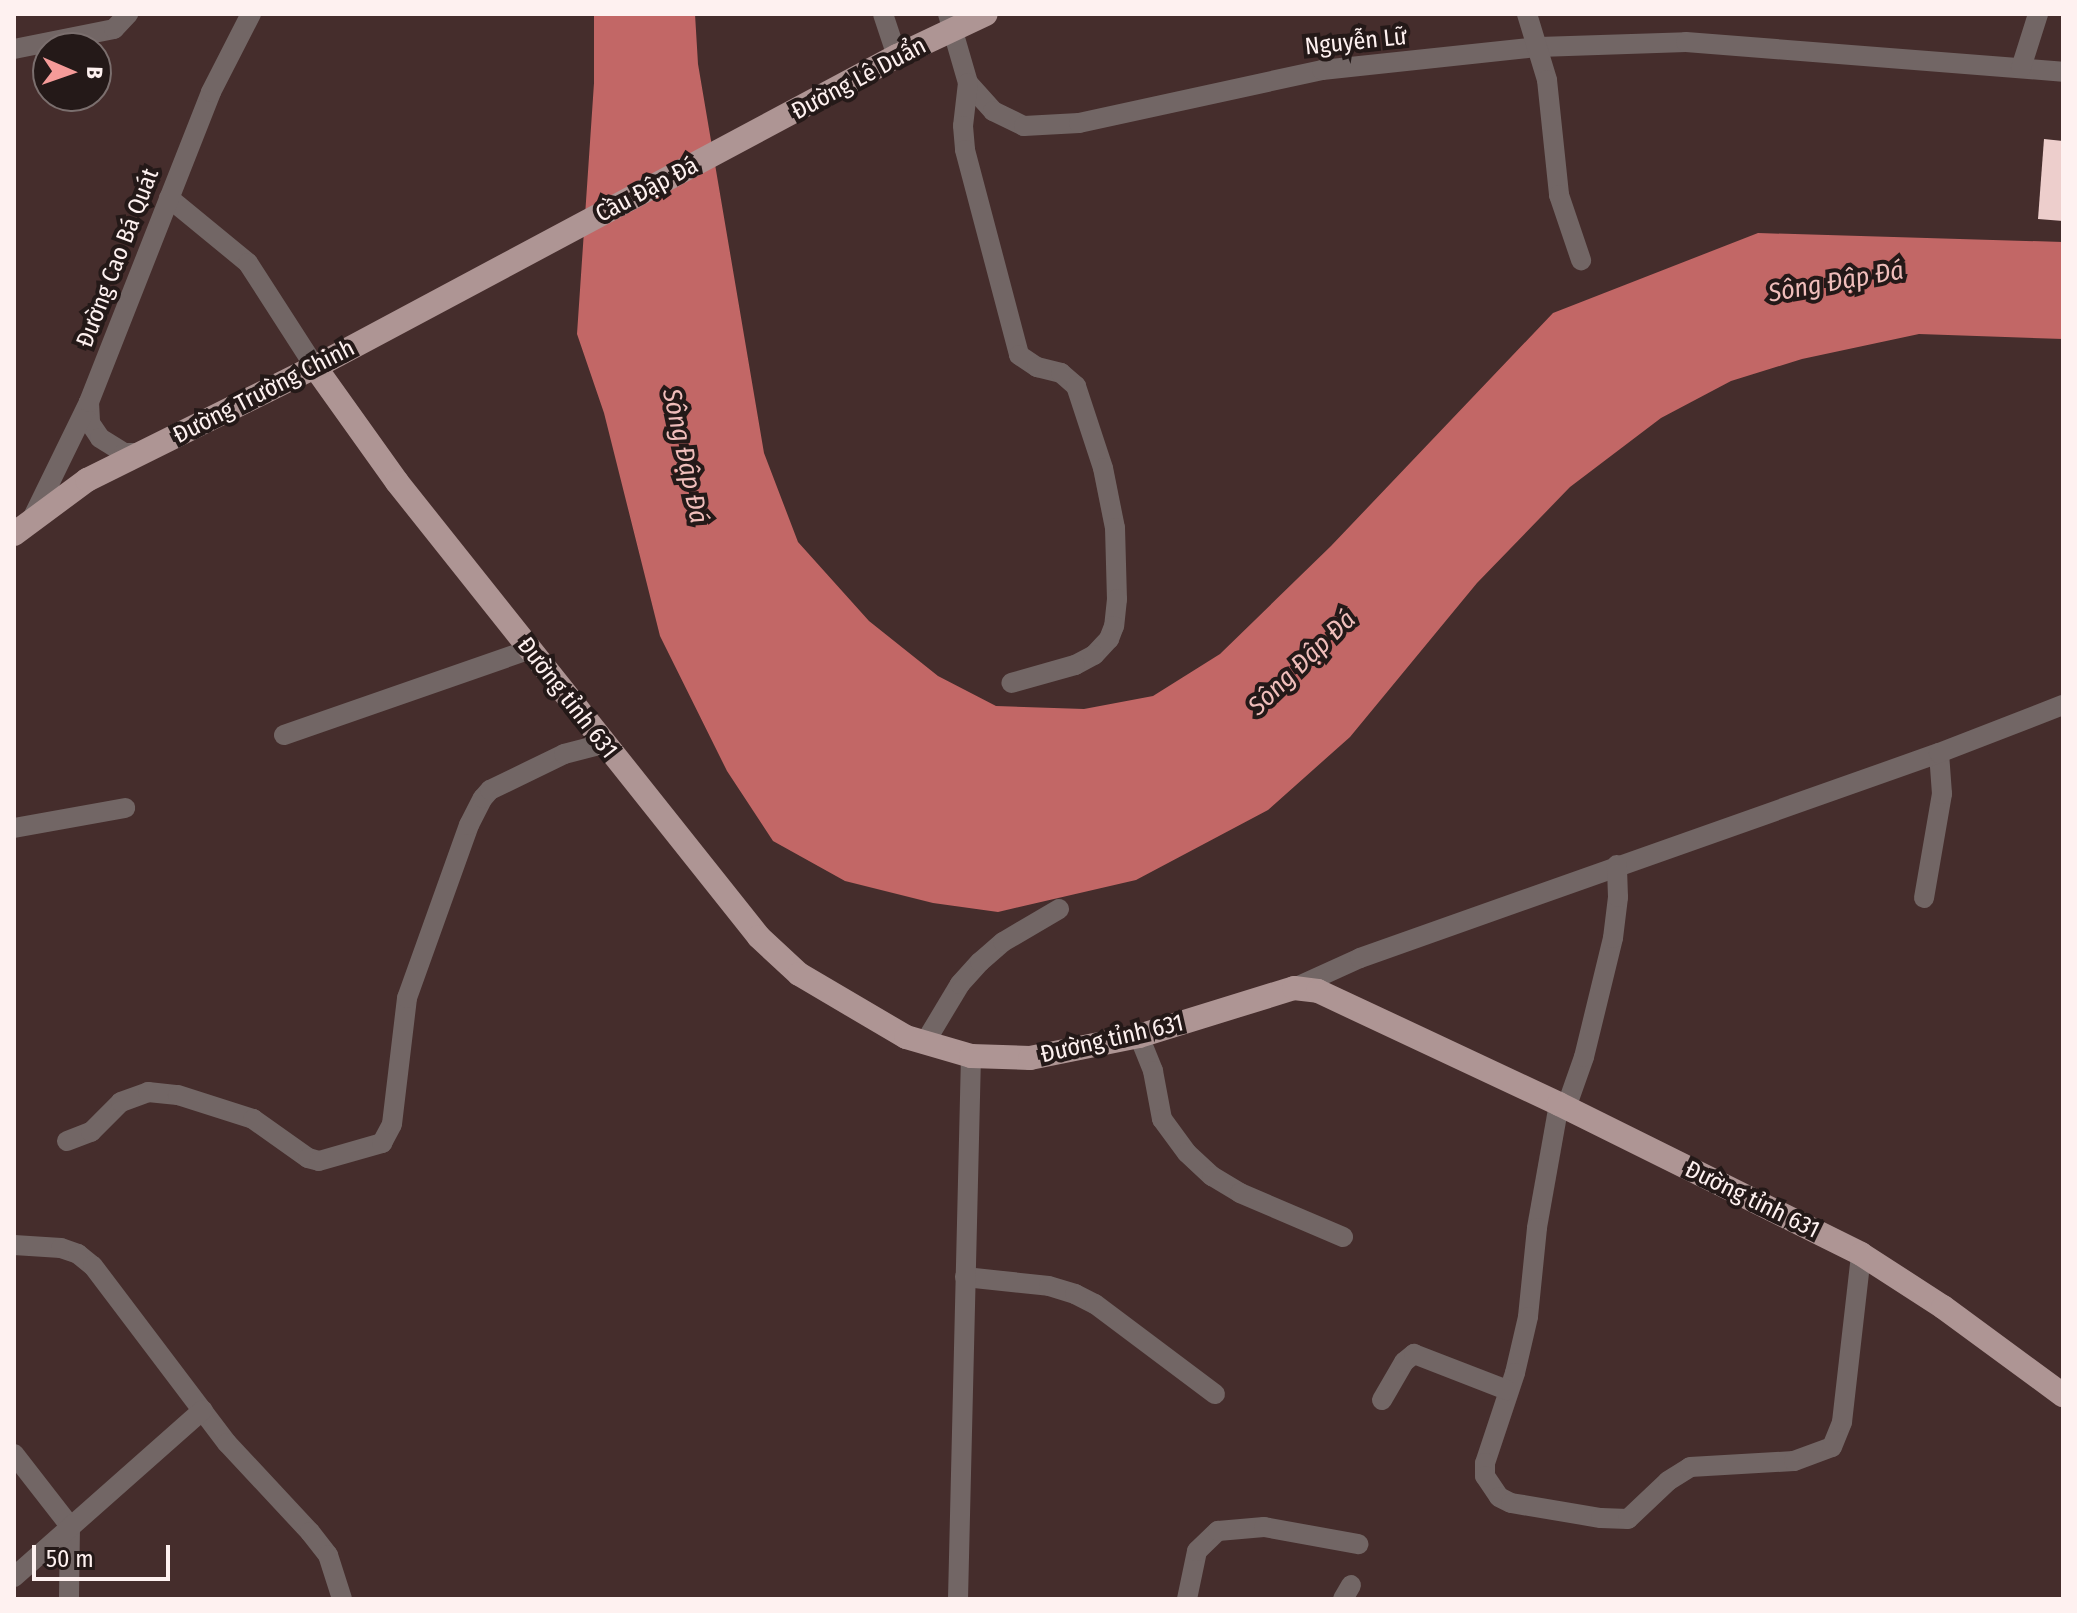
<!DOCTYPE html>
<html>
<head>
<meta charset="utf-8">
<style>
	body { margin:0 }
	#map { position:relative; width:2077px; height:1613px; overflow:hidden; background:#452d2c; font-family:"Fira Sans Condensed",sans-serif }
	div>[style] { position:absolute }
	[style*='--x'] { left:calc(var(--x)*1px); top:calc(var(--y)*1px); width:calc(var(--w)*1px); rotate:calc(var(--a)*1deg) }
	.water>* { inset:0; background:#c26766 }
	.building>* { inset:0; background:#edcecc }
	.minor>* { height:20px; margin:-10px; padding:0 10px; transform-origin:10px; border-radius:10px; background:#726665 }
	.major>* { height:24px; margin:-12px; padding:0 12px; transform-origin:12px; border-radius:12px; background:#ae9594 }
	span { translate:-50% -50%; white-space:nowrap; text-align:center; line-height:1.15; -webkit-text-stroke:8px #241918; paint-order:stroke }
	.street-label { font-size:24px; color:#fef1f0 }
	.water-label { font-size:26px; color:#f0bebb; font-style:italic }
	.frame { position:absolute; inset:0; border:16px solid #fef1f0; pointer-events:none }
	.north { position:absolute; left:32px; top:32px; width:80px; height:80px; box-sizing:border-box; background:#241918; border:2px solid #7b6f6e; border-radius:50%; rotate:92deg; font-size:22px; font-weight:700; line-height:32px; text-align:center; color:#fef1f0 }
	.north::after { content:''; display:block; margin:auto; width:28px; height:36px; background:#f59b99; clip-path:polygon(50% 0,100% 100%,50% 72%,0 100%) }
	.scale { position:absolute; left:32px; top:1545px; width:138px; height:36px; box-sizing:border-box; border:4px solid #fef1f0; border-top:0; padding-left:10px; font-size:24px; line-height:28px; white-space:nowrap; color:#fef1f0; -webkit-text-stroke:6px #241918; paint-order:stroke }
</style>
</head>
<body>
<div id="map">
	<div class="water">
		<i style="clip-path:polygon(594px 14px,695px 14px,698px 64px,764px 453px,798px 542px,869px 621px,938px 676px,996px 706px,1084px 709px,1153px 696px,1220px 654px,1331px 546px,1553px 313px,1758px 233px,2063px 242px,2063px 339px,1919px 334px,1802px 359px,1731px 381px,1661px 418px,1570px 487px,1477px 583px,1350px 737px,1268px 810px,1136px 880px,998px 912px,933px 903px,845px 881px,773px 841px,727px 771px,660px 636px,604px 413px,577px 334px,594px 83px)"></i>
	</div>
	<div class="building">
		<i style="clip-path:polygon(2044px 139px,2063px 141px,2063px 221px,2038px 219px)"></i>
	</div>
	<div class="minor">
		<i style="--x:883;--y:14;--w:44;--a:71.6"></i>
		<i style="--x:948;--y:14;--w:72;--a:73.8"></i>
		<i style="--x:968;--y:83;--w:38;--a:48"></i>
		<i style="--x:993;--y:111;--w:34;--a:26"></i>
		<i style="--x:1024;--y:126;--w:55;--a:-3.1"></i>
		<i style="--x:1079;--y:123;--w:249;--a:-12.3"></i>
		<i style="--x:1322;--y:70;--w:218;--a:-6.1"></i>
		<i style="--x:1539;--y:47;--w:147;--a:-1.9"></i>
		<i style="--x:1686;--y:42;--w:378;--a:4.5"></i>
		<i style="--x:1527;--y:14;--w:69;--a:73.1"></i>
		<i style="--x:1547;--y:80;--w:116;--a:84"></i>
		<i style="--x:1559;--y:195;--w:69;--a:71.3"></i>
		<i style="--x:14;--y:49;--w:102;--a:-11.3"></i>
		<i style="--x:114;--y:29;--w:21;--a:-47"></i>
		<i style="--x:2021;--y:68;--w:57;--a:-72.5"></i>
		<i style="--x:968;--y:83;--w:43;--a:96.6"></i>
		<i style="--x:963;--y:126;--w:24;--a:85"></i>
		<i style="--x:965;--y:150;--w:212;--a:75.2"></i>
		<i style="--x:1019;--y:355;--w:22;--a:34"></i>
		<i style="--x:1037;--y:367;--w:25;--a:14"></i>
		<i style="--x:1061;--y:373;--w:20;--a:41"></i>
		<i style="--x:1076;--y:386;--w:86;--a:71.8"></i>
		<i style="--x:1103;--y:468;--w:61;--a:78.7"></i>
		<i style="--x:1115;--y:528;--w:71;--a:88.4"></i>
		<i style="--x:1117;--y:599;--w:27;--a:96"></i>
		<i style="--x:1114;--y:626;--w:14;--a:111"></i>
		<i style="--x:1109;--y:639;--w:22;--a:133"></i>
		<i style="--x:1094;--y:655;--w:21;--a:152"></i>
		<i style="--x:1075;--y:665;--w:66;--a:164.3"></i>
		<i style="--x:169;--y:198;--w:102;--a:39.4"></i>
		<i style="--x:248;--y:263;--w:124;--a:57.2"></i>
		<i style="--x:89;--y:402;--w:21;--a:87"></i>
		<i style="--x:90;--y:423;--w:18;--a:56"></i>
		<i style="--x:100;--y:438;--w:28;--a:32"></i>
		<i style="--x:124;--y:453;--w:18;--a:0"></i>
		<i style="--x:31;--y:521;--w:132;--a:-64"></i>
		<i style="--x:89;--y:402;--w:333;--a:-68.5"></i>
		<i style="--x:211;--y:92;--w:88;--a:-62.9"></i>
		<i style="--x:284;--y:735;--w:258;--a:-19.2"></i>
		<i style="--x:14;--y:828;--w:113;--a:-10.2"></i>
		<i style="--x:1924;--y:898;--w:106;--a:-80.2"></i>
		<i style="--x:1942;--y:794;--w:41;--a:-94.2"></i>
		<i style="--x:1294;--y:988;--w:72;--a:-24.4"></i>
		<i style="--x:1360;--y:958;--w:614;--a:-19.5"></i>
		<i style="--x:1939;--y:753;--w:133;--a:-21.2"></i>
		<i style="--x:1139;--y:1036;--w:38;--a:68"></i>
		<i style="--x:1153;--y:1071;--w:49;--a:79.4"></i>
		<i style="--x:1162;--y:1119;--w:42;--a:53.7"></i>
		<i style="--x:1187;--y:1153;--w:34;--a:43"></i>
		<i style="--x:1212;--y:1176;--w:33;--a:31"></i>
		<i style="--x:1240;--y:1193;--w:112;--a:23.1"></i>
		<i style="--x:924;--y:1044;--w:70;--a:-59"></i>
		<i style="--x:960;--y:984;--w:30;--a:-48"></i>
		<i style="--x:980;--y:962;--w:30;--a:-41"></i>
		<i style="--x:1003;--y:942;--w:65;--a:-30.5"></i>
		<i style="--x:1559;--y:1104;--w:126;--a:100.1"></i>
		<i style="--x:1537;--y:1228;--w:89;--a:95.8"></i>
		<i style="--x:1528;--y:1317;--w:57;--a:103.1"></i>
		<i style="--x:1515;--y:1373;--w:95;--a:108.4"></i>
		<i style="--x:1485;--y:1463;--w:13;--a:90"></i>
		<i style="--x:1485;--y:1476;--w:25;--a:56"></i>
		<i style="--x:1499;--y:1497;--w:13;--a:27"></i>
		<i style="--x:1511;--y:1503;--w:91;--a:9.5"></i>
		<i style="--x:1601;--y:1518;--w:27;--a:2"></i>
		<i style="--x:1628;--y:1519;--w:55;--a:-43.5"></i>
		<i style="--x:1668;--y:1481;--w:26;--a:-32"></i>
		<i style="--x:1690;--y:1467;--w:104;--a:-3.3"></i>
		<i style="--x:1794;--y:1461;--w:40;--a:-20.2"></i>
		<i style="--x:1832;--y:1447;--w:27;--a:-68"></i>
		<i style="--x:1842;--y:1422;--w:169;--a:-83.5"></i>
		<i style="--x:1566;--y:1108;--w:54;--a:-70.6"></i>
		<i style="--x:1584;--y:1057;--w:122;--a:-76.3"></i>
		<i style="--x:1613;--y:938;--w:41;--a:-83"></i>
		<i style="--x:1618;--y:897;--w:32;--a:-92"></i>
		<i style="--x:67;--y:1141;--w:26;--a:-21"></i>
		<i style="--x:91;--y:1132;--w:42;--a:-45"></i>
		<i style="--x:121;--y:1102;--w:29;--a:-20"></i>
		<i style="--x:148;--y:1092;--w:30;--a:6"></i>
		<i style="--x:178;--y:1095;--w:79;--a:17.7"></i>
		<i style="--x:253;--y:1119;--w:67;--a:35.3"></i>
		<i style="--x:308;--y:1158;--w:11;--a:15"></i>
		<i style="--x:319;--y:1161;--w:66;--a:-15.9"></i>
		<i style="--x:382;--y:1143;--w:21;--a:-62"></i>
		<i style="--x:392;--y:1124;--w:127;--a:-83.2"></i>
		<i style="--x:407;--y:998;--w:184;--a:-70.3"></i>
		<i style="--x:469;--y:825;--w:30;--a:-63"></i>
		<i style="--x:483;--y:798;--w:11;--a:-49"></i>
		<i style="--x:490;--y:790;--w:82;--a:-25.9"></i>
		<i style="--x:564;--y:754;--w:40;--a:-14.4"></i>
		<i style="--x:14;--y:1245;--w:47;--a:3.7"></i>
		<i style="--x:61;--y:1248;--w:18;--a:19"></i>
		<i style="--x:78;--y:1254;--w:19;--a:39"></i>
		<i style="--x:93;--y:1266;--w:222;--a:52.9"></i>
		<i style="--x:227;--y:1443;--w:122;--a:47"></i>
		<i style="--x:310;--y:1532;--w:29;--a:52"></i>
		<i style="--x:328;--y:1555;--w:46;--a:72.3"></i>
		<i style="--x:965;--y:1277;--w:84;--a:6.1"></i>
		<i style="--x:1049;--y:1286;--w:27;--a:17"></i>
		<i style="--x:1075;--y:1294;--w:22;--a:27"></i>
		<i style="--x:1095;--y:1304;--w:150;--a:36.9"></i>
		<i style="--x:1382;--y:1400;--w:44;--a:-59.9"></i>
		<i style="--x:1404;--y:1362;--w:13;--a:-39"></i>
		<i style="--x:1414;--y:1354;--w:100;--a:21.2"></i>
		<i style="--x:14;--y:1454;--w:91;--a:52.1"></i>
		<i style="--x:70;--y:1526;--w:73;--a:90.8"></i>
		<i style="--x:14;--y:1577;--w:252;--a:-41.5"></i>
		<i style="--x:958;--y:1599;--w:543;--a:-88.63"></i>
		<i style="--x:1187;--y:1599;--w:49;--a:-78.2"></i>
		<i style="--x:1197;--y:1551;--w:29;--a:-44"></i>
		<i style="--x:1218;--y:1531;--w:46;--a:-5"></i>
		<i style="--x:1264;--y:1527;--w:96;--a:10.3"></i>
		<i style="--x:1343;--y:1599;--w:16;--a:-60"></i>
	</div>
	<div class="major">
		<i style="--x:315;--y:367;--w:141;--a:54.5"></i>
		<i style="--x:397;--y:482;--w:581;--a:51.49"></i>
		<i style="--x:759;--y:937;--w:54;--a:42.8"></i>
		<i style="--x:799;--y:974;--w:124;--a:30.5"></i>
		<i style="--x:906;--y:1037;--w:68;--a:16.3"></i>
		<i style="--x:971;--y:1056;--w:59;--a:1.9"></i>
		<i style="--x:1030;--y:1058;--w:111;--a:-11.4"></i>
		<i style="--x:1139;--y:1036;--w:162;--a:-17.2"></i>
		<i style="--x:1294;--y:988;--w:24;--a:7"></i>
		<i style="--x:1318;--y:991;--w:266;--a:25.1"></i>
		<i style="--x:1559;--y:1104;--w:337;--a:26.4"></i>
		<i style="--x:1861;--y:1254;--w:98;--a:32.9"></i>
		<i style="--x:1943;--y:1307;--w:149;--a:36.3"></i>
		<i style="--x:14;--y:534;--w:91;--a:-36.5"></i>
		<i style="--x:87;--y:480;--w:254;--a:-26.4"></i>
		<i style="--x:315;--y:367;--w:660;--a:-28.12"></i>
		<i style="--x:897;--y:56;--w:98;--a:-25.3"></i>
	</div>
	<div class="street-label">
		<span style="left:1356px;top:42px;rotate:-6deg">Nguyễn Lữ</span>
		<span style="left:859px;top:79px;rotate:-28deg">Đường Lê Duẩn</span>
		<span style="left:647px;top:190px;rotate:-28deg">Cầu Đập Đá</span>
		<span style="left:118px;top:258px;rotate:-69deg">Đường Cao Bá Quát</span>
		<span style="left:264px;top:392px;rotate:-27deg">Đường Trường Chinh</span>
		<span style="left:567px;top:698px;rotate:52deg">Đường tỉnh 631</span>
		<span style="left:1112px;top:1039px;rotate:-13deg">Đường tỉnh 631</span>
		<span style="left:1752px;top:1200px;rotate:26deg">Đường tỉnh 631</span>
	</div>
	<div class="water-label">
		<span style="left:1836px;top:282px;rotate:-10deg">Sông Đập Đá</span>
		<span style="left:685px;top:456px;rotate:78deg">Sông Đập Đá</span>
		<span style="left:1302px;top:663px;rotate:-44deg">Sông Đập Đá</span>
	</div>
	<div class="frame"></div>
	<div class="north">B</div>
	<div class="scale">50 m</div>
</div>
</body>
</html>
